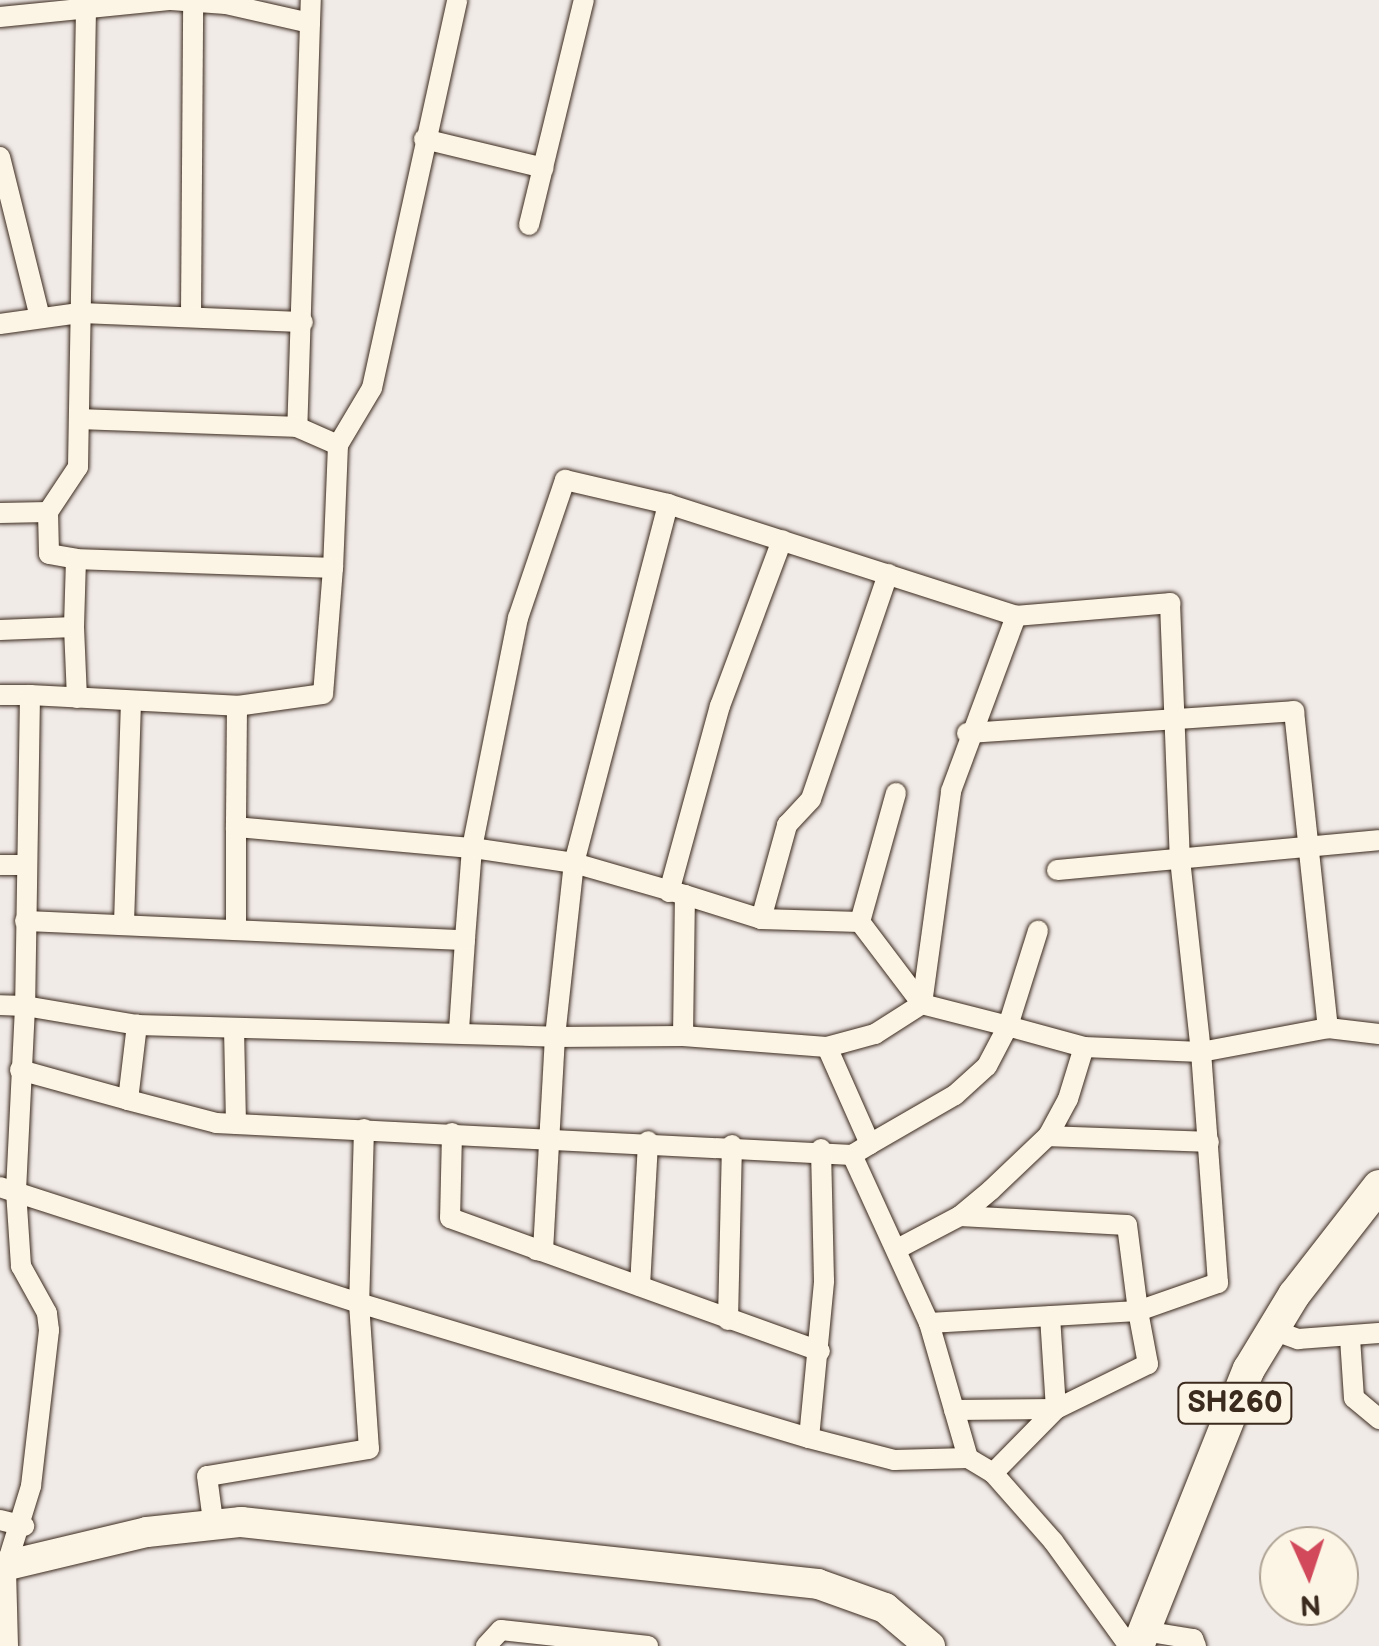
<!DOCTYPE html>
<html>
<head>
<meta charset="utf-8">
<style>
	body { margin:0 }
	#map { position:relative; width:1379px; height:1646px; overflow:hidden; background:#f1ebe8; font-family:"Balsamiq Sans",sans-serif }
	div>[style] { position:absolute }
	[style*='--x'] { left:calc(var(--x)*1px); top:calc(var(--y)*1px); width:calc(var(--w)*1px); rotate:calc(var(--a)*1deg) }
	.roads { filter:drop-shadow(0 0 2px #3b2a1e) drop-shadow(0 0 2px #3b2a1e) }
	.street>* { height:20px; margin:-10px; padding:0 10px; transform-origin:10px; border-radius:10px; background:#fcf5e5 }
	.secondary>* { height:30px; margin:-15px; padding:0 15px; transform-origin:15px; border-radius:15px; background:#fcf5e5 }
	.primary>* { height:32px; margin:-16px; padding:0 16px; transform-origin:16px; border-radius:16px; background:#fcf5e5 }
	span { translate:-50% -50%; white-space:nowrap; text-align:center; line-height:1.15; -webkit-text-stroke:8px #fcf5e5; paint-order:stroke }
	.shield-label span { padding:2px 8px; background:#fcf5e5; border:2px solid; border-radius:8px; -webkit-text-stroke-width:0 }
	.shield-label { font-size:30px; color:#3b2a1e; font-weight:700 }
	.north { position:absolute; left:1259px; top:1526px; width:100px; height:100px; box-sizing:border-box; background:#fcf5e5; border:2px solid #afa495; border-radius:50%; rotate:177deg; font-size:28px; font-weight:700; line-height:40px; text-align:center; color:#3b2a1e }
	.north::after { content:''; display:block; margin:auto; width:35px; height:45px; background:#d1495b; clip-path:polygon(50% 0,100% 100%,50% 72%,0 100%) }
</style>
</head>
<body>
<div id="map">
	<div class="roads">
		<div class="street">
			<i style="--x:0;--y:17;--w:172;--a:-5.7"></i>
			<i style="--x:171;--y:0;--w:55;--a:4.2"></i>
			<i style="--x:226;--y:4;--w:86;--a:12.7"></i>
			<i style="--x:310;--y:23;--w:404;--a:91.8"></i>
			<i style="--x:297;--y:427;--w:45;--a:23.7"></i>
			<i style="--x:338;--y:445;--w:123;--a:92.3"></i>
			<i style="--x:310;--y:23;--w:23;--a:-88"></i>
			<i style="--x:424;--y:139;--w:123;--a:13.6"></i>
			<i style="--x:0;--y:157;--w:166;--a:76"></i>
			<i style="--x:529;--y:225;--w:232;--a:-76.3"></i>
			<i style="--x:191;--y:314;--w:313;--a:-89.6"></i>
			<i style="--x:0;--y:324;--w:80;--a:-7.9"></i>
			<i style="--x:79;--y:313;--w:224;--a:2.3"></i>
			<i style="--x:81;--y:419;--w:216;--a:2.1"></i>
			<i style="--x:338;--y:445;--w:66;--a:-59.2"></i>
			<i style="--x:372;--y:388;--w:397;--a:-77.6"></i>
			<i style="--x:48;--y:512;--w:54;--a:-56.3"></i>
			<i style="--x:78;--y:467;--w:458;--a:-89"></i>
			<i style="--x:0;--y:513;--w:48;--a:-1.2"></i>
			<i style="--x:48;--y:512;--w:42;--a:88.6"></i>
			<i style="--x:49;--y:554;--w:27;--a:10"></i>
			<i style="--x:76;--y:559;--w:68;--a:91.7"></i>
			<i style="--x:76;--y:559;--w:257;--a:2"></i>
			<i style="--x:333;--y:568;--w:126;--a:94.5"></i>
			<i style="--x:323;--y:694;--w:87;--a:172.1"></i>
			<i style="--x:0;--y:630;--w:74;--a:-2.3"></i>
			<i style="--x:74;--y:627;--w:71;--a:87.6"></i>
			<i style="--x:0;--y:695;--w:30;--a:0"></i>
			<i style="--x:30;--y:695;--w:311;--a:90.9"></i>
			<i style="--x:25;--y:1006;--w:25;--a:-178"></i>
			<i style="--x:30;--y:695;--w:207;--a:3"></i>
			<i style="--x:237;--y:706;--w:121;--a:90.5"></i>
			<i style="--x:967;--y:733;--w:328;--a:-3.8"></i>
			<i style="--x:1294;--y:711;--w:319;--a:83.9"></i>
			<i style="--x:0;--y:865;--w:26;--a:0"></i>
			<i style="--x:1057;--y:870;--w:323;--a:-5.3"></i>
			<i style="--x:669;--y:892;--w:193;--a:-74.7"></i>
			<i style="--x:720;--y:706;--w:177;--a:-69.5"></i>
			<i style="--x:685;--y:895;--w:80;--a:17.5"></i>
			<i style="--x:761;--y:919;--w:99;--a:1.7"></i>
			<i style="--x:761;--y:919;--w:98;--a:-74.5"></i>
			<i style="--x:787;--y:825;--w:35;--a:-47"></i>
			<i style="--x:811;--y:799;--w:238;--a:-71.1"></i>
			<i style="--x:25;--y:921;--w:440;--a:2.5"></i>
			<i style="--x:465;--y:940;--w:91;--a:93.8"></i>
			<i style="--x:124;--y:924;--w:223;--a:-88.2"></i>
			<i style="--x:236;--y:929;--w:102;--a:-90"></i>
			<i style="--x:236;--y:827;--w:237;--a:5.1"></i>
			<i style="--x:472;--y:848;--w:92;--a:94.4"></i>
			<i style="--x:234;--y:1028;--w:96;--a:88.8"></i>
			<i style="--x:683;--y:1036;--w:141;--a:-89.2"></i>
			<i style="--x:685;--y:895;--w:116;--a:-163.9"></i>
			<i style="--x:574;--y:863;--w:103;--a:-171.6"></i>
			<i style="--x:472;--y:848;--w:235;--a:-78.7"></i>
			<i style="--x:518;--y:618;--w:146;--a:-71.2"></i>
			<i style="--x:565;--y:480;--w:106;--a:13.1"></i>
			<i style="--x:668;--y:504;--w:366;--a:17.8"></i>
			<i style="--x:20;--y:1070;--w:112;--a:15.5"></i>
			<i style="--x:128;--y:1100;--w:76;--a:-83.2"></i>
			<i style="--x:128;--y:1100;--w:91;--a:14.6"></i>
			<i style="--x:216;--y:1123;--w:637;--a:2.88"></i>
			<i style="--x:852;--y:1155;--w:21;--a:-31"></i>
			<i style="--x:870;--y:1144;--w:106;--a:-113.9"></i>
			<i style="--x:364;--y:1129;--w:174;--a:91.6"></i>
			<i style="--x:359;--y:1303;--w:470;--a:16.7"></i>
			<i style="--x:809;--y:1438;--w:158;--a:-84.5"></i>
			<i style="--x:824;--y:1281;--w:132;--a:-91.3"></i>
			<i style="--x:452;--y:1133;--w:85;--a:91.3"></i>
			<i style="--x:450;--y:1218;--w:393;--a:19.8"></i>
			<i style="--x:1048;--y:1136;--w:161;--a:2.1"></i>
			<i style="--x:870;--y:1144;--w:98;--a:-30"></i>
			<i style="--x:955;--y:1095;--w:43;--a:-42.2"></i>
			<i style="--x:987;--y:1066;--w:45;--a:-62.3"></i>
			<i style="--x:1008;--y:1026;--w:89;--a:-165.7"></i>
			<i style="--x:922;--y:1004;--w:103;--a:-127.1"></i>
			<i style="--x:860;--y:922;--w:134;--a:-74.4"></i>
			<i style="--x:0;--y:1187;--w:377;--a:17.9"></i>
			<i style="--x:359;--y:1303;--w:146;--a:86.1"></i>
			<i style="--x:369;--y:1449;--w:164;--a:170.5"></i>
			<i style="--x:207;--y:1476;--w:45;--a:82.4"></i>
			<i style="--x:960;--y:1216;--w:167;--a:3.1"></i>
			<i style="--x:1127;--y:1225;--w:87;--a:82.7"></i>
			<i style="--x:1138;--y:1311;--w:85;--a:-19.3"></i>
			<i style="--x:1218;--y:1283;--w:232;--a:-94.2"></i>
			<i style="--x:1201;--y:1052;--w:117;--a:-177.6"></i>
			<i style="--x:899;--y:1248;--w:69;--a:-27.7"></i>
			<i style="--x:960;--y:1216;--w:40;--a:-40"></i>
			<i style="--x:991;--y:1190;--w:79;--a:-43.5"></i>
			<i style="--x:1048;--y:1136;--w:42;--a:-61.6"></i>
			<i style="--x:1068;--y:1099;--w:54;--a:-72.9"></i>
			<i style="--x:1084;--y:1047;--w:79;--a:-164.6"></i>
			<i style="--x:1008;--y:1026;--w:100;--a:-72.5"></i>
			<i style="--x:536;--y:1250;--w:7;--a:8"></i>
			<i style="--x:543;--y:1251;--w:214;--a:-86.8"></i>
			<i style="--x:555;--y:1037;--w:128;--a:-0.4"></i>
			<i style="--x:683;--y:1036;--w:144;--a:4.4"></i>
			<i style="--x:827;--y:1047;--w:50;--a:-15.2"></i>
			<i style="--x:875;--y:1034;--w:56;--a:-32.6"></i>
			<i style="--x:922;--y:1004;--w:215;--a:-82.2"></i>
			<i style="--x:951;--y:791;--w:187;--a:-69.6"></i>
			<i style="--x:1016;--y:616;--w:155;--a:-4.8"></i>
			<i style="--x:1170;--y:603;--w:256;--a:87.8"></i>
			<i style="--x:1180;--y:859;--w:194;--a:83.8"></i>
			<i style="--x:1201;--y:1052;--w:129;--a:-10.7"></i>
			<i style="--x:1328;--y:1028;--w:51;--a:6.7"></i>
			<i style="--x:640;--y:1286;--w:145;--a:-86.8"></i>
			<i style="--x:728;--y:1320;--w:175;--a:-88.7"></i>
			<i style="--x:929;--y:1323;--w:209;--a:-3.3"></i>
			<i style="--x:1138;--y:1311;--w:54;--a:79.3"></i>
			<i style="--x:1148;--y:1364;--w:102;--a:153.9"></i>
			<i style="--x:1056;--y:1409;--w:90;--a:134.5"></i>
			<i style="--x:1273;--y:1330;--w:27;--a:20"></i>
			<i style="--x:1298;--y:1339;--w:81;--a:-4.2"></i>
			<i style="--x:1350;--y:1338;--w:60;--a:86.2"></i>
			<i style="--x:1354;--y:1398;--w:33;--a:40"></i>
			<i style="--x:954;--y:1410;--w:102;--a:-0.6"></i>
			<i style="--x:1056;--y:1409;--w:93;--a:-93.7"></i>
			<i style="--x:809;--y:1438;--w:88;--a:14.5"></i>
			<i style="--x:894;--y:1460;--w:74;--a:-1.5"></i>
			<i style="--x:968;--y:1458;--w:141;--a:-106.1"></i>
			<i style="--x:929;--y:1323;--w:185;--a:-114.6"></i>
			<i style="--x:968;--y:1458;--w:29;--a:31"></i>
			<i style="--x:993;--y:1473;--w:91;--a:48.6"></i>
			<i style="--x:1053;--y:1541;--w:130;--a:54.1"></i>
			<i style="--x:0;--y:1520;--w:25;--a:14"></i>
			<i style="--x:1144;--y:1631;--w:50;--a:9.3"></i>
			<i style="--x:1193;--y:1639;--w:8;--a:67"></i>
			<i style="--x:8;--y:1646;--w:79;--a:-91.5"></i>
			<i style="--x:6;--y:1567;--w:85;--a:-72.8"></i>
			<i style="--x:31;--y:1486;--w:157;--a:-83.4"></i>
			<i style="--x:49;--y:1330;--w:17;--a:-97"></i>
			<i style="--x:47;--y:1313;--w:54;--a:-119"></i>
			<i style="--x:21;--y:1266;--w:75;--a:-93.8"></i>
			<i style="--x:16;--y:1191;--w:185;--a:-87.2"></i>
			<i style="--x:25;--y:1006;--w:114;--a:9.6"></i>
			<i style="--x:137;--y:1025;--w:418;--a:1.6"></i>
			<i style="--x:555;--y:1037;--w:175;--a:-83.8"></i>
			<i style="--x:574;--y:863;--w:371;--a:-75.3"></i>
			<i style="--x:486;--y:1646;--w:22;--a:-47"></i>
			<i style="--x:501;--y:1630;--w:148;--a:6.2"></i>
		</div>
		<div class="secondary">
			<i style="--x:0;--y:1567;--w:151;--a:-13.4"></i>
			<i style="--x:147;--y:1532;--w:95;--a:-6.1"></i>
			<i style="--x:241;--y:1522;--w:580;--a:6.13"></i>
			<i style="--x:818;--y:1584;--w:71;--a:19.7"></i>
			<i style="--x:885;--y:1608;--w:59;--a:40.2"></i>
		</div>
		<div class="primary">
			<i style="--x:1138;--y:1646;--w:298;--a:-68.2"></i>
			<i style="--x:1249;--y:1369;--w:87;--a:-58.7"></i>
			<i style="--x:1294;--y:1295;--w:138;--a:-52.1"></i>
		</div>
	</div>
	<div class="shield-label">
		<span style="left:1235px;top:1403px">SH260</span>
	</div>
	<div class="north">N</div>
</div>
</body>
</html>
